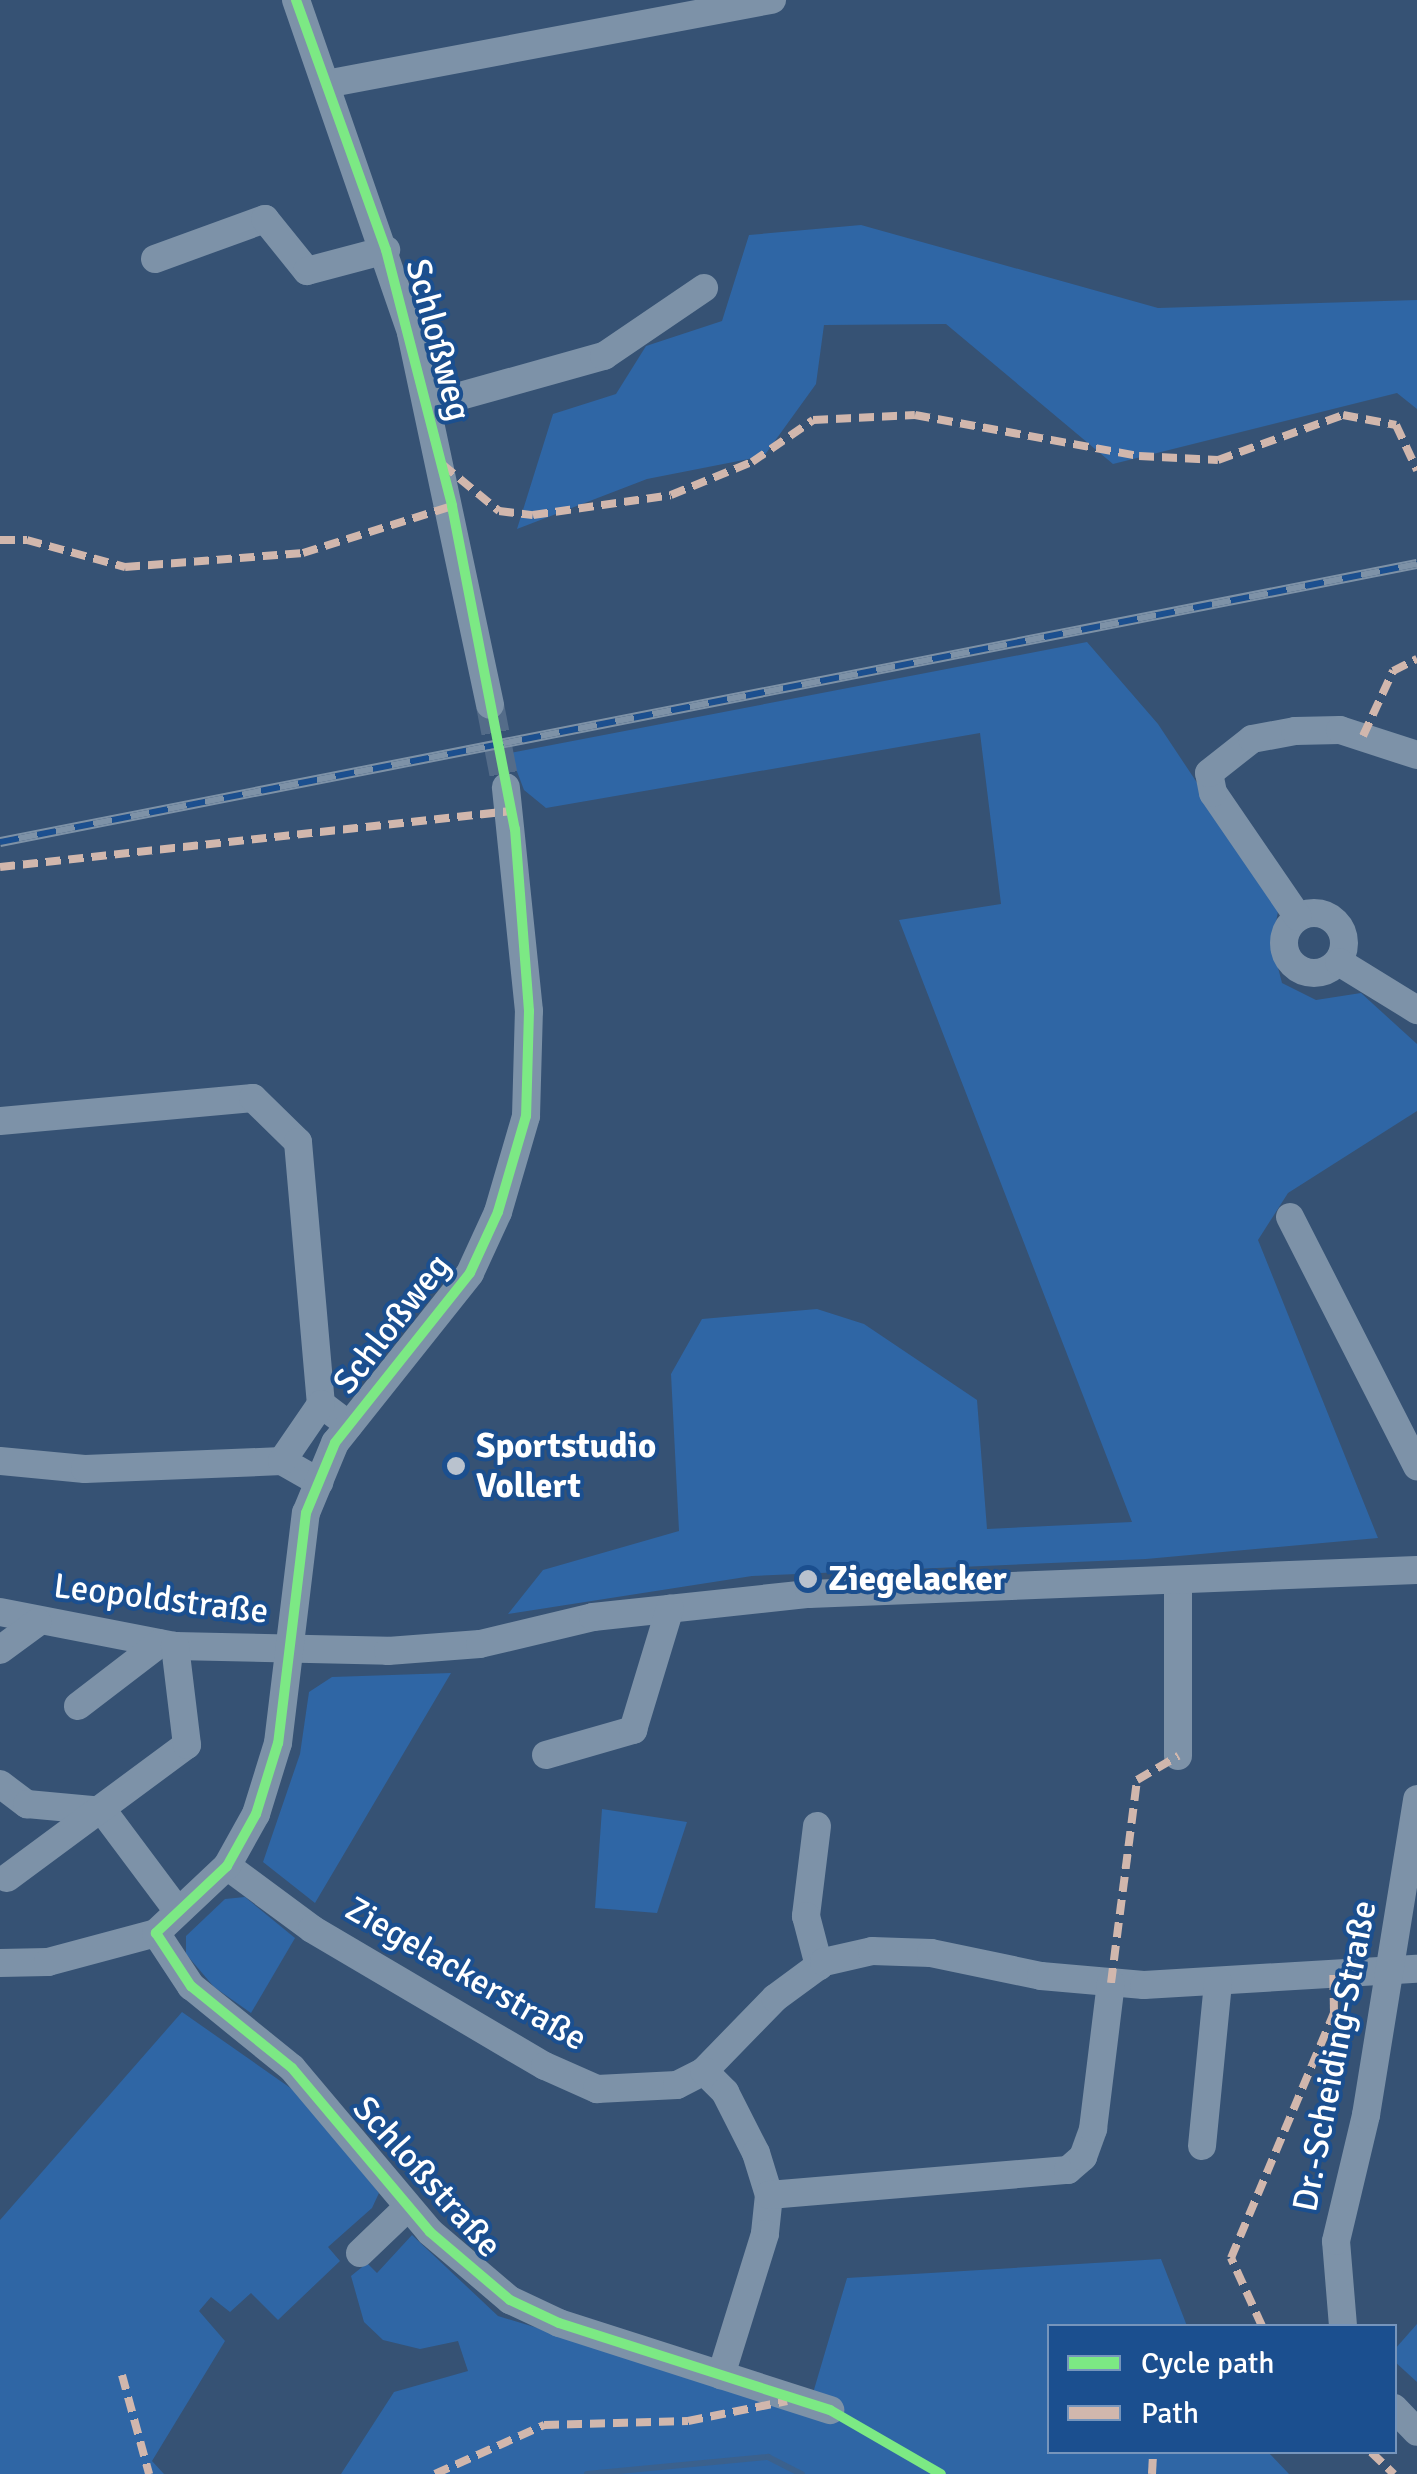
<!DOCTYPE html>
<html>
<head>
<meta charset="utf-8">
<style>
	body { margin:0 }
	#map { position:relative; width:1417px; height:2474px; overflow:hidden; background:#365274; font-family:Signika,sans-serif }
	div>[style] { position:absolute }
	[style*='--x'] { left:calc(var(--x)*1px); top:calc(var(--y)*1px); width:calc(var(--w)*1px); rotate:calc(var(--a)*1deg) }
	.green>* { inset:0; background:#2f66a5 }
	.stream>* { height:6px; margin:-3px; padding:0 3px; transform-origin:3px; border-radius:3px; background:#3b618d }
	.minor-tunnel>* { height:28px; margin-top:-14px; transform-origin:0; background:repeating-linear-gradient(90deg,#546c89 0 28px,transparent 0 42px) }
	.minor>* { height:28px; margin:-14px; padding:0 14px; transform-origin:14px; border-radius:14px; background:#7d92a8 }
	.minor>.ring { margin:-14px; padding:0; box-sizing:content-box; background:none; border:28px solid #7d92a8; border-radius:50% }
	.rail>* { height:10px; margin-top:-5px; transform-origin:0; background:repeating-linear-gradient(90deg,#1b4f8f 0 19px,#7e92a7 0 38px); box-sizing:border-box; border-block:2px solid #7e92a7 }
	.quiet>* { height:8px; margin-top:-4px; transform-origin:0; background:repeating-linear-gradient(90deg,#d1b7ad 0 15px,transparent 0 23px) }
	.cycleway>* { height:10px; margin:-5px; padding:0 5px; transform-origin:5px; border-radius:5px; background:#7ce984 }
	.dots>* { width:28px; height:28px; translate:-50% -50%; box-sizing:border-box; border:5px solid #1b4f8f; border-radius:50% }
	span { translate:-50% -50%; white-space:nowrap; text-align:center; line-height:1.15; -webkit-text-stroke:8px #1b4f8f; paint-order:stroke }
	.street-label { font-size:35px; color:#fff }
	.poi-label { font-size:35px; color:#fff; font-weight:700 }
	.left { translate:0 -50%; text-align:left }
	.legend { position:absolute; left:1047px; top:2324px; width:350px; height:130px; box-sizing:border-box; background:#1b4f8f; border:2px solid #7695bc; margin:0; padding:12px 18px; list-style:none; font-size:30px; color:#fff }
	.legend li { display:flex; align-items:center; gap:20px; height:50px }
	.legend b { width:50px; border:2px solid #7695bc }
</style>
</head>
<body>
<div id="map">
	<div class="green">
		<i style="clip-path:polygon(861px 225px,1158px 308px,1417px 300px,1417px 409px,1397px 393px,1113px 464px,946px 324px,824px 325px,816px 384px,764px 456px,647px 479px,517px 529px,553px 414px,616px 394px,646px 346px,722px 321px,749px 235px)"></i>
		<i style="clip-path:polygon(1087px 642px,1158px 724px,1279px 906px,1272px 944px,1282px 983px,1316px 1000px,1361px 993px,1417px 1044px,1417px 1111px,1288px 1193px,1258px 1240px,1378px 1538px,1146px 1559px,752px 1576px,508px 1614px,543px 1570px,679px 1531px,671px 1374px,702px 1319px,817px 1309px,864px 1324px,977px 1400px,987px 1529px,1132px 1522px,899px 920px,1001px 904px,980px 733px,546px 808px,524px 790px,510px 753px)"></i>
		<i style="clip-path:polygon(451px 1673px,315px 1903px,263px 1862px,300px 1754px,309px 1692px,332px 1677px)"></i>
		<i style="clip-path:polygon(602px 1809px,687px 1822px,657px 1913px,595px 1908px)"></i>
		<i style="clip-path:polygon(245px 1897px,295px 1938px,251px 2013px,214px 1987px,186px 1954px,186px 1936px,225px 1899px)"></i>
		<i style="clip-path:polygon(182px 2012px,299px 2094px,379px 2193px,372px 2208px,328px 2247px,340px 2261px,278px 2320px,251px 2293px,230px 2312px,211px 2297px,199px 2311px,225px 2341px,152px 2461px,164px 2474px,0 2474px,0 2220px)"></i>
		<i style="clip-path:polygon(412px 2235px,498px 2316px,808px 2410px,847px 2278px,1161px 2259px,1187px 2326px,1050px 2326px,1050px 2452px,1268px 2452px,1289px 2474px,341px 2474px,394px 2392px,468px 2371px,458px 2341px,420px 2349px,383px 2340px,364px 2322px,351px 2276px,367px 2263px,377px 2273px)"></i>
		<i style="clip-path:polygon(1417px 2324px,1417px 2382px,1394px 2361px,1395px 2349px)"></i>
	</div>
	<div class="stream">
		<i style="--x:587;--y:2474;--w:182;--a:-5.4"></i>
		<i style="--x:768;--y:2457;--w:38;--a:27"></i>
	</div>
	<div class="minor-tunnel">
		<i style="--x:490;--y:705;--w:84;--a:79"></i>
	</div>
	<div class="minor">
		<i style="--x:296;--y:0;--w:352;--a:70.9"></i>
		<i style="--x:411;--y:333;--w:380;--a:78"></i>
		<i style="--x:326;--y:84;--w:454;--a:-10.7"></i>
		<i style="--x:155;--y:259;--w:117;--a:-20"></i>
		<i style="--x:265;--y:219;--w:67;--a:51.1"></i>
		<i style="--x:307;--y:271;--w:82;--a:-14.9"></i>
		<i style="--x:428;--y:405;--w:183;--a:-15.6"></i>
		<i style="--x:604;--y:356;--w:121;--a:-34.2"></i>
		<i class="ring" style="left:1284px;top:913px;width:32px;height:32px"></i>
		<i style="--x:1298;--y:917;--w:150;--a:-124.4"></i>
		<i style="--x:1213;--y:793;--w:20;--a:-101"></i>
		<i style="--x:1209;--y:773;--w:55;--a:-38.3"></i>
		<i style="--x:1252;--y:739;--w:44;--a:-10.5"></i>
		<i style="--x:1295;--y:731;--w:45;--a:-1.3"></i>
		<i style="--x:1340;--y:730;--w:81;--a:18"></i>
		<i style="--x:1339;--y:962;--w:92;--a:31.6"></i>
		<i style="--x:0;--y:1121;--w:254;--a:-5.2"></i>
		<i style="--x:253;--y:1098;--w:63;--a:44.4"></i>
		<i style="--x:298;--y:1142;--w:263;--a:85"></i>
		<i style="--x:321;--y:1404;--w:35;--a:37"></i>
		<i style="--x:1290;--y:1217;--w:280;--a:63"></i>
		<i style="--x:0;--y:1461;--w:85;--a:5.4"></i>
		<i style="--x:85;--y:1469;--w:197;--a:-2.3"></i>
		<i style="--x:282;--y:1461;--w:43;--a:29.6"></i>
		<i style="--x:282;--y:1461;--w:69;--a:-55.6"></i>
		<i style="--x:1178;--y:1582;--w:174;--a:90"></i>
		<i style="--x:0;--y:1612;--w:178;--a:11"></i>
		<i style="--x:175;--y:1646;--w:213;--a:1.3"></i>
		<i style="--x:388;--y:1651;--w:92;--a:-4.4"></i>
		<i style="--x:480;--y:1644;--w:116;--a:-13.4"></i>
		<i style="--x:593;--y:1617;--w:217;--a:-6.1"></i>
		<i style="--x:809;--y:1594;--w:608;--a:-2.26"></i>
		<i style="--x:0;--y:1650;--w:47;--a:-36.4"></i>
		<i style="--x:78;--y:1706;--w:103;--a:-37.5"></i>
		<i style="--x:546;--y:1755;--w:91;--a:-16"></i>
		<i style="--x:633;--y:1730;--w:127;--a:-73.1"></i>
		<i style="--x:0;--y:1784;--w:34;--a:37"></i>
		<i style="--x:27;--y:1804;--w:76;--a:5.3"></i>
		<i style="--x:103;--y:1811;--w:124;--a:53.2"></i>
		<i style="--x:817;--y:1826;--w:91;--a:97"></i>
		<i style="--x:806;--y:1916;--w:52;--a:75.4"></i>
		<i style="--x:227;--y:1866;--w:106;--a:36.5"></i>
		<i style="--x:312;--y:1929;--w:270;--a:30.5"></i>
		<i style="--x:545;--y:2066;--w:57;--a:23.9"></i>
		<i style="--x:597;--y:2089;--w:80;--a:-2.9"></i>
		<i style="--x:677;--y:2085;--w:30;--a:-27"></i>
		<i style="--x:704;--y:2071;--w:102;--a:-45.8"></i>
		<i style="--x:775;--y:1998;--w:61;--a:-36.3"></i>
		<i style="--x:824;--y:1962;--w:49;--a:-12.9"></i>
		<i style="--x:872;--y:1951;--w:59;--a:1.9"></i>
		<i style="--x:931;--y:1953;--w:112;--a:11.8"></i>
		<i style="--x:1041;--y:1976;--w:103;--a:5"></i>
		<i style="--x:1144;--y:1985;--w:273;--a:-3.4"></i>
		<i style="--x:7;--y:1878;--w:224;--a:-36.5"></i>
		<i style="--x:187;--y:1745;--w:100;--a:-96.9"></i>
		<i style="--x:156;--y:1933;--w:64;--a:56.6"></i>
		<i style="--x:191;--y:1986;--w:130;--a:39.1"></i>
		<i style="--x:292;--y:2068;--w:214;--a:49.9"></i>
		<i style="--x:430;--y:2232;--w:105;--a:40.4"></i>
		<i style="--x:510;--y:2300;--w:54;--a:25.1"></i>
		<i style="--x:559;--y:2323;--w:285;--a:17.8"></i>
		<i style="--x:0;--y:1963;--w:48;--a:-1.2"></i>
		<i style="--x:48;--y:1962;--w:112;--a:-15"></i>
		<i style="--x:156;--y:1933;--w:98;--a:-43.3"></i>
		<i style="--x:227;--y:1866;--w:60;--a:-60.9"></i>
		<i style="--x:256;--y:1814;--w:74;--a:-72.8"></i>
		<i style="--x:278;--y:1743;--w:232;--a:-83.1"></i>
		<i style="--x:306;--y:1513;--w:76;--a:-67.5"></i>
		<i style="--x:335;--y:1443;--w:217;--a:-51.5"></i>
		<i style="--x:470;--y:1273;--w:67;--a:-65.3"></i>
		<i style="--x:498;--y:1212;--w:100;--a:-73.7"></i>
		<i style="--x:526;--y:1116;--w:105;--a:-88.4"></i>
		<i style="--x:529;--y:1011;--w:225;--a:-95.9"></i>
		<i style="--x:704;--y:2071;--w:30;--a:45"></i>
		<i style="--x:725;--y:2092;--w:68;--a:63.1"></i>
		<i style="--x:756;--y:2153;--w:44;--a:72.8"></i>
		<i style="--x:769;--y:2195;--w:39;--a:96"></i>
		<i style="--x:765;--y:2234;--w:148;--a:107.3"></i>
		<i style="--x:1202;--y:2146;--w:165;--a:-84.4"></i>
		<i style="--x:769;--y:2195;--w:300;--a:-4.8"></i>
		<i style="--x:1068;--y:2170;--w:20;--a:-41"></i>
		<i style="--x:1083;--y:2157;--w:30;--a:-70"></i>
		<i style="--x:1093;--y:2129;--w:147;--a:-83"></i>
		<i style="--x:360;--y:2253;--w:66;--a:-43.8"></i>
		<i style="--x:1343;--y:2326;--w:85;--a:-94.7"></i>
		<i style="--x:1336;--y:2241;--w:130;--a:-76.6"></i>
		<i style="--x:1366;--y:2115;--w:320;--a:-80.8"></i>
		<i style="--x:1394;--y:2408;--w:33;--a:46"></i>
	</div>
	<div class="rail">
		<i style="--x:0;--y:842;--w:1444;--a:-11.1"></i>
	</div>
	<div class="quiet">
		<i style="--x:442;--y:464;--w:74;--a:39.5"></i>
		<i style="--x:499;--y:511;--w:34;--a:7"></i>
		<i style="--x:533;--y:515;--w:139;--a:-8.2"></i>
		<i style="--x:671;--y:495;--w:87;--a:-22.2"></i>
		<i style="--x:752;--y:462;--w:74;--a:-34.5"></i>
		<i style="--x:813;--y:420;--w:102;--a:-2.8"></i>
		<i style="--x:915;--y:415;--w:228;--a:10.4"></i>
		<i style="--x:1139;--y:456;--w:79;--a:2.9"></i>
		<i style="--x:1218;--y:460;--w:133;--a:-19.8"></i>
		<i style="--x:1343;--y:415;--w:54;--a:10.7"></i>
		<i style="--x:1396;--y:425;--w:50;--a:65"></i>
		<i style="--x:0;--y:540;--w:27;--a:0"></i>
		<i style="--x:27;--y:540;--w:102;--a:15.4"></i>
		<i style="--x:125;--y:567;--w:179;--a:-4.5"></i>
		<i style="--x:303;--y:553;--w:156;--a:-17.5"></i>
		<i style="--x:1363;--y:736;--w:72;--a:-65.2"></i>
		<i style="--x:1393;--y:671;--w:27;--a:-27"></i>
		<i style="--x:0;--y:867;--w:514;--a:-6.25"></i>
		<i style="--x:1111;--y:1983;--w:205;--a:-82.7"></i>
		<i style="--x:1137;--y:1780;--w:48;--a:-30.3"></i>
		<i style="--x:1262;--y:2326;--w:75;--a:-114.5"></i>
		<i style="--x:1231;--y:2258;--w:266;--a:-67.2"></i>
		<i style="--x:1334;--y:2013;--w:39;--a:-91"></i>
		<i style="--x:122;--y:2375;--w:103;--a:74.7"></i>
		<i style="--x:1371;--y:2452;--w:32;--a:44"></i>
		<i style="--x:435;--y:2474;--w:120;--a:-24.2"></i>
		<i style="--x:544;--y:2425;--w:144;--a:-1.6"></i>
		<i style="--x:688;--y:2421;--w:101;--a:-11.4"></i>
		<i style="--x:1152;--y:2474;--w:22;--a:-87"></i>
	</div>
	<div class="cycleway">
		<i style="--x:296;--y:0;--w:266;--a:70.2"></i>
		<i style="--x:386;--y:250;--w:264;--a:75.5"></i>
		<i style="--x:452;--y:506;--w:329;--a:79"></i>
		<i style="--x:515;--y:829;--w:183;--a:85.6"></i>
		<i style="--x:529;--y:1011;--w:105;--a:91.6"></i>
		<i style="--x:526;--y:1116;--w:100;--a:106.3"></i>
		<i style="--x:498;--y:1212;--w:67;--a:114.7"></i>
		<i style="--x:470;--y:1273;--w:217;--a:128.5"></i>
		<i style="--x:335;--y:1443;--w:76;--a:112.5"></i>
		<i style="--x:306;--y:1513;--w:232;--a:96.9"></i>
		<i style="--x:278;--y:1743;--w:74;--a:107.2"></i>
		<i style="--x:256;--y:1814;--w:60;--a:119.1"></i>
		<i style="--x:227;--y:1866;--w:98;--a:136.7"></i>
		<i style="--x:156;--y:1933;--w:64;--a:56.6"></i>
		<i style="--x:191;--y:1986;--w:130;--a:39.1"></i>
		<i style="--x:292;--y:2068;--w:214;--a:49.9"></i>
		<i style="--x:430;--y:2232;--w:105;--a:40.4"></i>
		<i style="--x:510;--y:2300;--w:54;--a:25.1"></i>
		<i style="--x:559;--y:2323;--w:285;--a:17.8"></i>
		<i style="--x:830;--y:2410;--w:128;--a:30"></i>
	</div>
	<div class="dots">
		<i style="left:456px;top:1466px;background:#b9c2ce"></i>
		<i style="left:808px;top:1579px;background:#b9c2ce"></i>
	</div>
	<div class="street-label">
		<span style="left:438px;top:340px;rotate:75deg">Schloßweg</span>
		<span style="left:392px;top:1324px;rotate:-52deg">Schloßweg</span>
		<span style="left:161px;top:1599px;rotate:7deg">Leopoldstraße</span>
		<span style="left:466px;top:1974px;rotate:30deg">Ziegelackerstraße</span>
		<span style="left:1335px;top:2056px;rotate:-79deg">Dr.-Scheiding-Straße</span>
		<span style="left:427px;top:2177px;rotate:48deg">Schloßstraße</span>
	</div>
	<div class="poi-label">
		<span class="left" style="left:476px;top:1466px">Sportstudio<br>Vollert</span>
		<span class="left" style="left:828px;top:1579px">Ziegelacker</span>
	</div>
	<ul class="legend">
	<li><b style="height:12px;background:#7ce984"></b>Cycle path</li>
	<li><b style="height:12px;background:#d1b7ad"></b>Path</li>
	</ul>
</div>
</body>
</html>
